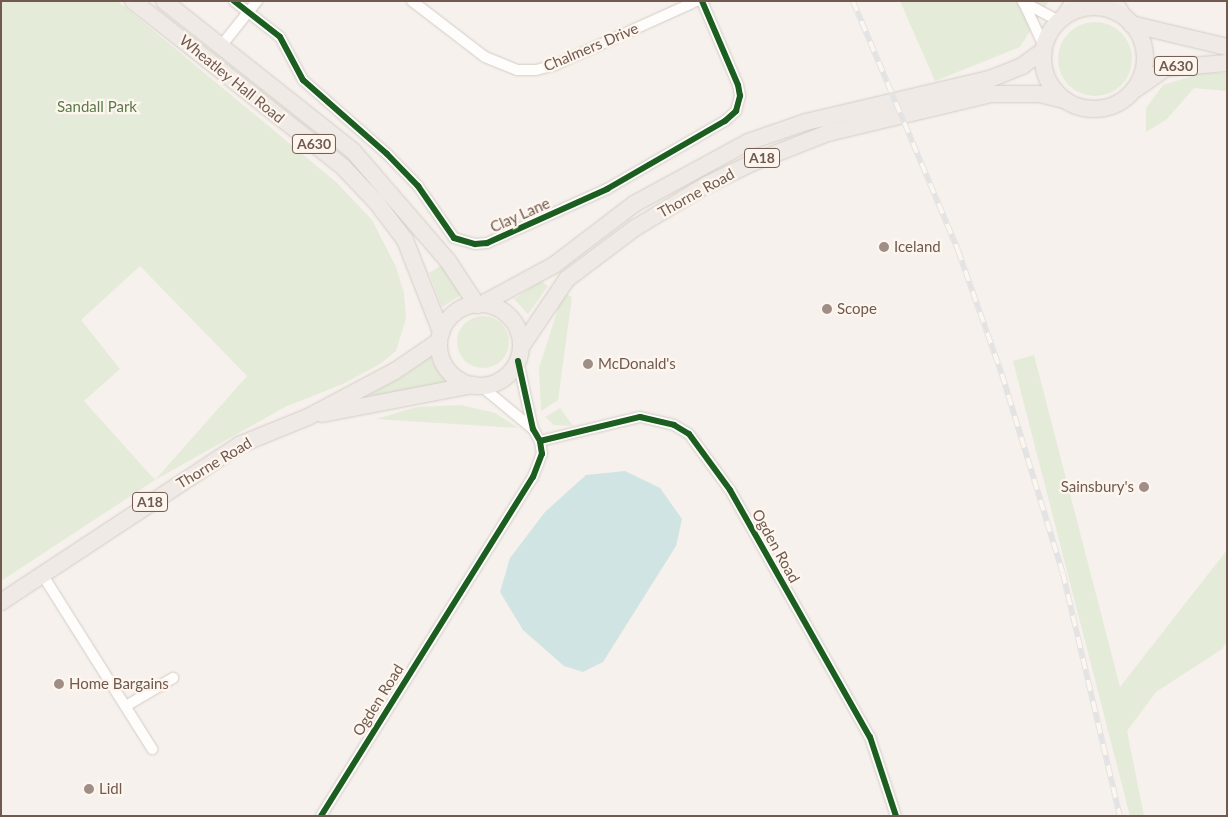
<!DOCTYPE html>
<html>
<head>
<meta charset="utf-8">
<style>
	body { margin:0 }
	#map { position:relative; width:1228px; height:817px; overflow:hidden; background:#f6f1ec; font-family:Lato,sans-serif }
	div>[style] { position:absolute }
	[style*='--x'] { left:calc(var(--x)*1px); top:calc(var(--y)*1px); width:calc(var(--w)*1px); rotate:calc(var(--a)*1deg) }
	.green>* { inset:0; background:#e4ebd8 }
	.round { border-radius:50% }
	.water>* { inset:0; background:#d0e4e4 }
	.roads { filter:drop-shadow(0 0 1px #d3cdc7) drop-shadow(0 0 1px #d3cdc7) }
	.minor>* { height:10px; margin:-5px; padding:0 5px; transform-origin:5px; border-radius:5px; background:#fefdfc }
	.primary>* { height:15px; margin:-7.5px; padding:0 7.5px; transform-origin:7.5px; border-radius:7.5px; background:#f1ede7 }
	.trunk>* { height:16px; margin:-8px; padding:0 8px; transform-origin:8px; border-radius:8px; background:#f0eae6 }
	.trunk>.ring { margin:-8px; padding:0; box-sizing:content-box; background:none; border:16px solid #f0eae6; border-radius:50% }
	.rail>* { height:5.5px; margin-top:-2.75px; transform-origin:0; background:repeating-linear-gradient(90deg,#fdf6ee 0 11px,#e4e3e4 0 22px); box-sizing:border-box; border-block:1px solid #e4e3e4 }
	.cycleway>* { height:6px; margin:-3px; padding:0 3px; transform-origin:3px; border-radius:3px; background:#1b5e20 }
	.dots>* { width:14px; height:14px; translate:-50% -50%; box-sizing:border-box; border:2px solid #fdf6ee; border-radius:50% }
	span { translate:-50% -50%; white-space:nowrap; text-align:center; line-height:1.15; -webkit-text-stroke:4.5px #fdf6ee; paint-order:stroke }
	.shield-label span { padding:1px 4px; background:#fdf6ee; border:1px solid; border-radius:4px; -webkit-text-stroke-width:0 }
	.shield-label { font-size:14px; color:#71594f; font-weight:700 }
	.street-label { font-size:15px; color:#71594f }
	.park-label { font-size:15px; color:#5d7a4c }
	.poi-label { font-size:15px; color:#71594f }
	.left { translate:0 -50%; text-align:left }
	.right { translate:-100% -50%; text-align:right }
	.frame { position:absolute; inset:0; border:2px solid #71594f; pointer-events:none }
</style>
</head>
<body>
<div id="map">
	<div class="green">
		<i style="clip-path:polygon(evenodd,1px 1px,119px 2px,337px 183px,372px 220px,396px 267px,404px 293px,406px 318px,396px 351px,380px 364px,343px 384px,285px 407px,155px 480px,1px 581px,1px 1px,140px 266px,247px 376px,155px 480px,84px 401px,120px 369px,81px 320px,140px 266px)"></i>
		<i style="clip-path:polygon(900px 1px,1049px 1px,1020px 47px,935px 81px)"></i>
		<i class="round" style="left:1058px;top:22px;width:74px;height:74px"></i>
		<i style="clip-path:polygon(1202px 73px,1227px 73px,1227px 91px,1194px 88px,1167px 119px,1146px 132px,1146px 108px,1163px 85px)"></i>
		<i style="clip-path:polygon(442px 265px,462px 294px,442px 307px,429px 273px)"></i>
		<i style="clip-path:polygon(541px 281px,548px 286px,528px 314px,514px 299px)"></i>
		<i style="clip-path:polygon(563px 293px,572px 297px,558px 400px,541px 411px,539px 368px)"></i>
		<i class="round" style="left:457px;top:316px;width:52px;height:52px"></i>
		<i style="clip-path:polygon(1034px 355px,1120px 687px,1227px 550px,1227px 642px,1222px 649px,1156px 692px,1127px 731px,1144px 816px,1130px 816px,1013px 361px)"></i>
		<i style="clip-path:polygon(431px 356px,434px 365px,449px 383px,401px 395px,368px 395px,405px 375px)"></i>
		<i style="clip-path:polygon(461px 405px,495px 413px,518px 428px,376px 419px,417px 407px)"></i>
		<i style="clip-path:polygon(560px 408px,573px 426px,554px 425px,545px 417px)"></i>
	</div>
	<div class="water">
		<i style="clip-path:polygon(625px 471px,660px 488px,682px 519px,676px 546px,603px 662px,583px 672px,564px 666px,523px 630px,500px 592px,510px 558px,545px 512px,586px 475px)"></i>
	</div>
	<div class="roads">
		<div class="minor">
			<i style="--x:234;--y:1;--w:58;--a:38"></i>
			<i style="--x:280;--y:37;--w:49;--a:61.9"></i>
			<i style="--x:303;--y:80;--w:112;--a:41.4"></i>
			<i style="--x:387;--y:154;--w:45;--a:45.9"></i>
			<i style="--x:418;--y:186;--w:63;--a:55.3"></i>
			<i style="--x:454;--y:238;--w:22;--a:16"></i>
			<i style="--x:475;--y:244;--w:12;--a:-5"></i>
			<i style="--x:487;--y:243;--w:132;--a:-24.2"></i>
			<i style="--x:607;--y:189;--w:136;--a:-30"></i>
			<i style="--x:725;--y:121;--w:15;--a:-42"></i>
			<i style="--x:736;--y:111;--w:16;--a:-75"></i>
			<i style="--x:740;--y:96;--w:11;--a:-100"></i>
			<i style="--x:738;--y:85;--w:91;--a:-113.2"></i>
			<i style="--x:412;--y:1;--w:92;--a:37.5"></i>
			<i style="--x:485;--y:57;--w:35;--a:22"></i>
			<i style="--x:517;--y:70;--w:19;--a:0"></i>
			<i style="--x:536;--y:70;--w:20;--a:-15"></i>
			<i style="--x:555;--y:65;--w:156;--a:-24.3"></i>
			<i style="--x:1023;--y:1;--w:50;--a:65"></i>
			<i style="--x:1023;--y:2;--w:41;--a:27.8"></i>
			<i style="--x:221;--y:46;--w:58;--a:-51.3"></i>
			<i style="--x:518;--y:361;--w:70;--a:77.6"></i>
			<i style="--x:533;--y:429;--w:14;--a:60"></i>
			<i style="--x:540;--y:441;--w:103;--a:-13.5"></i>
			<i style="--x:640;--y:417;--w:35;--a:13"></i>
			<i style="--x:674;--y:425;--w:17;--a:31"></i>
			<i style="--x:689;--y:434;--w:69;--a:53.8"></i>
			<i style="--x:730;--y:490;--w:284;--a:60.5"></i>
			<i style="--x:870;--y:737;--w:83;--a:71.8"></i>
			<i style="--x:481;--y:386;--w:67;--a:39.6"></i>
			<i style="--x:42;--y:574;--w:207;--a:57.8"></i>
			<i style="--x:126;--y:706;--w:55;--a:-30.8"></i>
			<i style="--x:321;--y:816;--w:400;--a:-58"></i>
			<i style="--x:533;--y:477;--w:25;--a:-69"></i>
			<i style="--x:542;--y:454;--w:13;--a:-99"></i>
		</div>
		<div class="primary">
			<i style="--x:1114;--y:1;--w:20;--a:57"></i>
			<i style="--x:1062;--y:18;--w:20;--a:-57"></i>
		</div>
		<div class="trunk">
			<i style="--x:133;--y:1;--w:268;--a:38.3"></i>
			<i style="--x:343;--y:167;--w:50;--a:46.6"></i>
			<i style="--x:377;--y:203;--w:46;--a:52.9"></i>
			<i style="--x:405;--y:240;--w:99;--a:68.6"></i>
			<i style="--x:164;--y:1;--w:241;--a:38.4"></i>
			<i style="--x:353;--y:151;--w:145;--a:49.2"></i>
			<i style="--x:448;--y:261;--w:53;--a:56.6"></i>
			<i class="ring" style="left:1043px;top:7px;width:86px;height:86px"></i>
			<i style="--x:1131;--y:24;--w:99;--a:13.5"></i>
			<i style="--x:1136;--y:89;--w:37;--a:-35"></i>
			<i style="--x:1166;--y:68;--w:61;--a:-4.7"></i>
			<i style="--x:482;--y:304;--w:82;--a:-28.4"></i>
			<i style="--x:554;--y:265;--w:101;--a:-37.3"></i>
			<i style="--x:634;--y:204;--w:130;--a:-28.5"></i>
			<i style="--x:748;--y:142;--w:61;--a:-19"></i>
			<i style="--x:806;--y:122;--w:189;--a:-13.2"></i>
			<i style="--x:990;--y:79;--w:35;--a:-22"></i>
			<i style="--x:1022;--y:66;--w:26;--a:-36"></i>
			<i class="ring" style="left:439px;top:304px;width:66px;height:66px"></i>
			<i style="--x:521;--y:347;--w:82;--a:-55.9"></i>
			<i style="--x:567;--y:279;--w:85;--a:-36.9"></i>
			<i style="--x:635;--y:228;--w:83;--a:-31.2"></i>
			<i style="--x:706;--y:185;--w:53;--a:-25.6"></i>
			<i style="--x:754;--y:162;--w:79;--a:-21.4"></i>
			<i style="--x:828;--y:133;--w:169;--a:-13.4"></i>
			<i style="--x:992;--y:94;--w:47;--a:0"></i>
			<i style="--x:1039;--y:94;--w:26;--a:13"></i>
			<i style="--x:322;--y:414;--w:154;--a:-10.9"></i>
			<i style="--x:1;--y:602;--w:285;--a:-33.4"></i>
			<i style="--x:239;--y:445;--w:74;--a:-22.1"></i>
			<i style="--x:308;--y:417;--w:98;--a:-27.9"></i>
			<i style="--x:395;--y:371;--w:53;--a:-34.3"></i>
		</div>
	</div>
	<div class="rail">
		<i style="--x:853;--y:1;--w:270;--a:67.1"></i>
		<i style="--x:958;--y:250;--w:132;--a:70.5"></i>
		<i style="--x:1002;--y:374;--w:208;--a:73"></i>
		<i style="--x:1063;--y:573;--w:250;--a:76.8"></i>
	</div>
	<div class="cycleway">
		<i style="--x:234;--y:1;--w:58;--a:38"></i>
		<i style="--x:280;--y:37;--w:49;--a:61.9"></i>
		<i style="--x:303;--y:80;--w:112;--a:41.4"></i>
		<i style="--x:387;--y:154;--w:45;--a:45.9"></i>
		<i style="--x:418;--y:186;--w:63;--a:55.3"></i>
		<i style="--x:454;--y:238;--w:22;--a:16"></i>
		<i style="--x:475;--y:244;--w:12;--a:-5"></i>
		<i style="--x:487;--y:243;--w:132;--a:-24.2"></i>
		<i style="--x:607;--y:189;--w:136;--a:-30"></i>
		<i style="--x:725;--y:121;--w:15;--a:-42"></i>
		<i style="--x:736;--y:111;--w:16;--a:-75"></i>
		<i style="--x:740;--y:96;--w:11;--a:-100"></i>
		<i style="--x:738;--y:85;--w:91;--a:-113.2"></i>
		<i style="--x:518;--y:361;--w:70;--a:77.6"></i>
		<i style="--x:533;--y:429;--w:14;--a:60"></i>
		<i style="--x:540;--y:441;--w:103;--a:-13.5"></i>
		<i style="--x:640;--y:417;--w:35;--a:13"></i>
		<i style="--x:674;--y:425;--w:17;--a:31"></i>
		<i style="--x:689;--y:434;--w:69;--a:53.8"></i>
		<i style="--x:730;--y:490;--w:284;--a:60.5"></i>
		<i style="--x:870;--y:737;--w:83;--a:71.8"></i>
		<i style="--x:321;--y:816;--w:400;--a:-58"></i>
		<i style="--x:533;--y:477;--w:25;--a:-69"></i>
		<i style="--x:542;--y:454;--w:13;--a:-99"></i>
	</div>
	<div class="dots">
		<i style="left:884px;top:247px;background:#a08e86"></i>
		<i style="left:827px;top:309px;background:#a08e86"></i>
		<i style="left:588px;top:364px;background:#a08e86"></i>
		<i style="left:1144px;top:487px;background:#a08e86"></i>
		<i style="left:59px;top:684px;background:#a08e86"></i>
		<i style="left:89px;top:789px;background:#a08e86"></i>
	</div>
	<div class="shield-label">
		<span style="left:1176px;top:66px">A630</span>
		<span style="left:314px;top:144px">A630</span>
		<span style="left:762px;top:158px">A18</span>
		<span style="left:150px;top:502px">A18</span>
	</div>
	<div class="street-label">
		<span style="left:591px;top:47px;rotate:-23deg">Chalmers Drive</span>
		<span style="left:232px;top:79px;rotate:39deg">Wheatley Hall Road</span>
		<span style="left:696px;top:193px;rotate:-29deg">Thorne Road</span>
		<span style="left:520px;top:215px;rotate:-24deg">Clay Lane</span>
		<span style="left:214px;top:463px;rotate:-31deg">Thorne Road</span>
		<span style="left:776px;top:546px;rotate:61deg">Ogden Road</span>
		<span style="left:378px;top:700px;rotate:-58deg">Ogden Road</span>
	</div>
	<div class="park-label">
		<span style="left:97px;top:107px">Sandall Park</span>
	</div>
	<div class="poi-label">
		<span class="left" style="left:894px;top:247px">Iceland</span>
		<span class="left" style="left:837px;top:309px">Scope</span>
		<span class="left" style="left:598px;top:364px">McDonald's</span>
		<span class="right" style="left:1134px;top:487px">Sainsbury's</span>
		<span class="left" style="left:69px;top:684px">Home Bargains</span>
		<span class="left" style="left:99px;top:789px">Lidl</span>
	</div>
	<div class="frame"></div>
</div>
</body>
</html>
